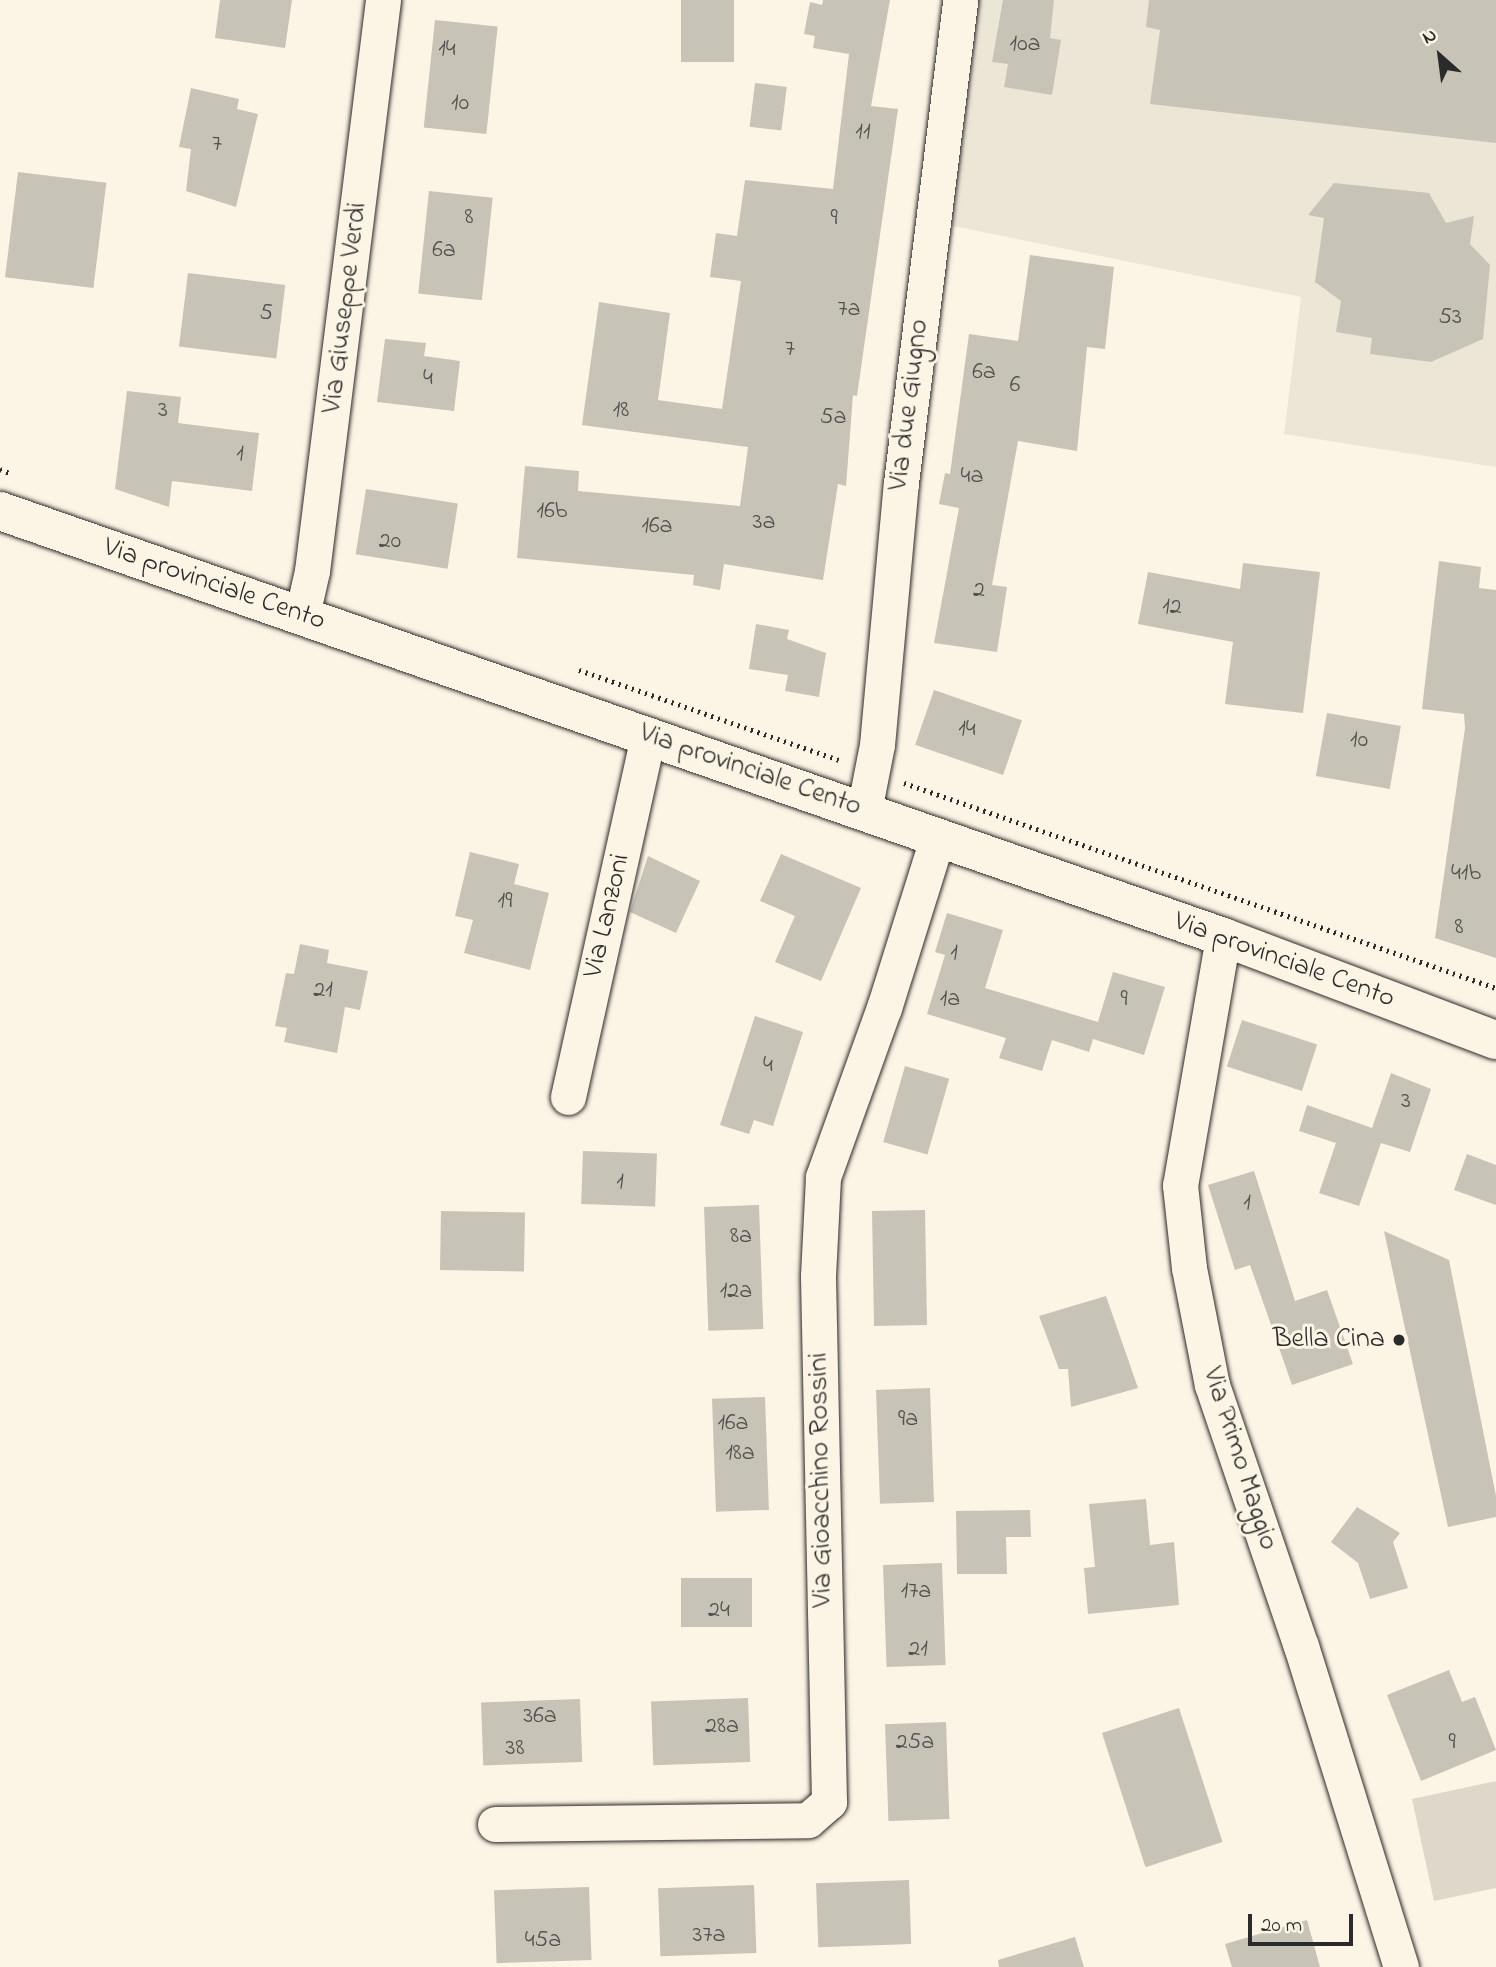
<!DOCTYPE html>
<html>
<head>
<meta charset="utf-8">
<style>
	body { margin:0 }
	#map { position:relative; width:1496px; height:1967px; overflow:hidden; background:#fcf5e5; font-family:"Indie Flower",sans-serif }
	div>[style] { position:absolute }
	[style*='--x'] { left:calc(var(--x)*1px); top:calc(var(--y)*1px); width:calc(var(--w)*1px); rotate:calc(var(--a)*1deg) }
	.built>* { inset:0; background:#ece6d7 }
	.green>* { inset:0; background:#ded8ca }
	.building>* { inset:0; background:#c8c3b7; transform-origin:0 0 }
	.path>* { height:4.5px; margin-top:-2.25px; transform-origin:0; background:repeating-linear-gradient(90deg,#2b2b2b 0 2px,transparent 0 7px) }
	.roads { filter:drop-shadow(0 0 2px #2b2b2b) drop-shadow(0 0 2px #2b2b2b) }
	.street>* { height:35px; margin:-17.5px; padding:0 17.5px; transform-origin:17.5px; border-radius:17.5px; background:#fcf5e5 }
	.secondary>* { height:38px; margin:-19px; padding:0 19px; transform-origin:19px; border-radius:19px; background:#fcf5e5 }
	.dots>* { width:19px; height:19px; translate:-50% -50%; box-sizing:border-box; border:4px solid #fcf5e5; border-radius:50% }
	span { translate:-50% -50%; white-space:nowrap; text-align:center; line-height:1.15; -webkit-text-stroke:6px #fcf5e5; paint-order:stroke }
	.number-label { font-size:24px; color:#52514e }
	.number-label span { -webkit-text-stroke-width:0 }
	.street-label { font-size:28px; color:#2b2b2b }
	.poi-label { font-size:28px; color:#2b2b2b }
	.right { translate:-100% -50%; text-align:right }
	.north { position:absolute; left:1405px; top:21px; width:70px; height:70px; -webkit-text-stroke:5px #fcf5e5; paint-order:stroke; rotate:332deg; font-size:19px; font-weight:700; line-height:28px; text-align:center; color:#2b2b2b }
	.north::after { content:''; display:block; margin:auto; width:24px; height:32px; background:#2b2b2b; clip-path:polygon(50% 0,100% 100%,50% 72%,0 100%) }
	.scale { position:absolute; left:1248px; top:1914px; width:105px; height:32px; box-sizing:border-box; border:4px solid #2b2b2b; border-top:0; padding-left:9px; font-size:21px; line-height:24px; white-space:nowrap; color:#2b2b2b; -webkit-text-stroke:5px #fcf5e5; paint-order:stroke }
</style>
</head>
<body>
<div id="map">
	<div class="built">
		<i style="clip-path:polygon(967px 0,1496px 0,1496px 467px,1284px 434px,1301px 297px,929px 221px)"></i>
	</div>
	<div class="green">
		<i style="clip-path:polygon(1496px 1781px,1496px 1888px,1434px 1901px,1412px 1799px)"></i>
	</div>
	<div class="building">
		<i style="clip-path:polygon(220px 0,292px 0,285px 48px,215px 38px)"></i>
		<i style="left:681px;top:0;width:53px;height:62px"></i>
		<i style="clip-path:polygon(823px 0,890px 0,871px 106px,898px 109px,857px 396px,853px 395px,846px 486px,838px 484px,823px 580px,724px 564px,720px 590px,693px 585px,694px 575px,517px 558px,525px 466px,579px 471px,578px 491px,740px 506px,748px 447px,582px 425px,599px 302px,670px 313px,658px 400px,722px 409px,741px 281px,710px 277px,716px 233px,737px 236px,745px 180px,833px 189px,849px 54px,813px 48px,815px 36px,804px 34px,810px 2px,822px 5px)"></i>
		<i style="clip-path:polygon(1003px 0,1054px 0,1050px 38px,1061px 40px,1052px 95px,1004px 87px,1008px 64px,992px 62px)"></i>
		<i style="clip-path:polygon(1149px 0,1496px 0,1496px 143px,1150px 104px,1160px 30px,1146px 27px)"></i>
		<i style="left:435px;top:20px;width:63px;height:108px;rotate:6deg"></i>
		<i style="left:755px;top:83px;width:32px;height:44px;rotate:7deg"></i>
		<i style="clip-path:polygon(191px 88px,239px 99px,237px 109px,258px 114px,236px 207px,186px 191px,191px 149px,179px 147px)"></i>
		<i style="left:18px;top:172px;width:89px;height:106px;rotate:7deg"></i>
		<i style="clip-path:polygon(1334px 183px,1429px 193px,1446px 223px,1474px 216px,1470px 244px,1490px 265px,1483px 339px,1431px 362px,1370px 354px,1372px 338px,1336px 332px,1341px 301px,1315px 282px,1324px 218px,1308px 215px)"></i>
		<i style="left:429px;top:191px;width:64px;height:103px;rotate:6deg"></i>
		<i style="clip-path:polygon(1030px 255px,1114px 267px,1105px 349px,1087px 347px,1077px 451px,1018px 441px,992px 585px,1007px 587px,997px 652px,934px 643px,959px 508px,939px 504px,945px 473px,950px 474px,969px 334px,1018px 341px)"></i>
		<i style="left:188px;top:273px;width:98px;height:74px;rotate:7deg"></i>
		<i style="clip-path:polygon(385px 339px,426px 343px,424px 356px,460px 361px,454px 411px,377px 402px)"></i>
		<i style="clip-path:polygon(127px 391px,181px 397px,178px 423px,259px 433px,252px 491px,172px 481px,169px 507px,115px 489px)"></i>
		<i style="left:366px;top:489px;width:93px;height:66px;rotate:9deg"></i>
		<i style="clip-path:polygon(1439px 561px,1481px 567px,1479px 588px,1496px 590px,1496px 958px,1435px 938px,1465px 728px,1464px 714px,1422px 709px)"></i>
		<i style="clip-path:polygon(1243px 563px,1320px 572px,1303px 713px,1225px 704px,1233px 642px,1138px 624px,1148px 572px,1240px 589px)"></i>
		<i style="clip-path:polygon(756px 624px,789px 630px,787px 639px,826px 653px,819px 697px,785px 691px,788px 675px,749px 669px)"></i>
		<i style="left:934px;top:690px;width:93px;height:58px;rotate:19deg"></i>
		<i style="left:1327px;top:713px;width:75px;height:64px;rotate:10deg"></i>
		<i style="clip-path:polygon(470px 852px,519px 864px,514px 884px,549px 893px,530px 970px,464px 953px,473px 920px,455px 916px)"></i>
		<i style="clip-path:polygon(781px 854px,861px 888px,821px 981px,775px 962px,795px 916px,760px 901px)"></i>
		<i style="clip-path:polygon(648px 856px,700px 881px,676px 933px,630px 912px)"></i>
		<i style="clip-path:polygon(947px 913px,1003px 930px,985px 988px,1098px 1022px,1113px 972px,1165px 987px,1144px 1055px,1093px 1039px,1089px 1052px,1052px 1040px,1042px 1071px,999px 1058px,1006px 1038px,927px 1014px,945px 955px,935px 952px)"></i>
		<i style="clip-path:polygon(300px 944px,329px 950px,327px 963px,368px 971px,360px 1010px,345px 1007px,337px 1053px,284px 1042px,287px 1028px,275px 1026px,286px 973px,294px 974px)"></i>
		<i style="clip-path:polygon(755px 1016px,803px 1032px,773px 1126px,754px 1120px,749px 1134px,720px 1125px)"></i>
		<i style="left:1242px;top:1020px;width:79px;height:49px;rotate:18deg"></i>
		<i style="left:905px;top:1066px;width:46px;height:79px;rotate:16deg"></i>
		<i style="clip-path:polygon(1391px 1073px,1431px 1089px,1410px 1152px,1381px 1143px,1359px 1206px,1319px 1193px,1336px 1143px,1299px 1131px,1307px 1105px,1372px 1128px)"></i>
		<i style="left:583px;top:1151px;width:74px;height:53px;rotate:2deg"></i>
		<i style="clip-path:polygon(1467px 1154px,1496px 1165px,1496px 1205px,1454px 1190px)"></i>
		<i style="clip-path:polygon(1254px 1171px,1295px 1301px,1327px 1290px,1353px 1364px,1292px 1385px,1250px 1265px,1235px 1270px,1208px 1185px)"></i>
		<i style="left:759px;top:1205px;width:124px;height:55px;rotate:88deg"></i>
		<i style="left:925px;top:1210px;width:115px;height:53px;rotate:89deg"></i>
		<i style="left:441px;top:1211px;width:84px;height:59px;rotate:1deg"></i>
		<i style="clip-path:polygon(1384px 1231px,1449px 1260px,1496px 1496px,1496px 1517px,1448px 1527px)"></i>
		<i style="clip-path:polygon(1106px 1296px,1138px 1388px,1071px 1407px,1068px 1369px,1059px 1369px,1039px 1316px)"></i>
		<i style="left:930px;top:1388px;width:114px;height:54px;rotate:88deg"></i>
		<i style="left:765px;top:1397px;width:113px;height:53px;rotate:88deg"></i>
		<i style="clip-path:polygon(1146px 1499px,1150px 1545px,1174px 1542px,1179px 1605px,1088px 1614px,1084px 1568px,1095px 1567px,1089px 1504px)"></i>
		<i style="clip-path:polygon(1357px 1507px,1400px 1533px,1393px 1542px,1408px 1588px,1370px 1599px,1358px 1563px,1331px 1542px)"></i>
		<i style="clip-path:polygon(1030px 1510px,1031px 1537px,1006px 1537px,1007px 1574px,957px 1574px,956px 1511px)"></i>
		<i style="left:942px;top:1563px;width:102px;height:59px;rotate:88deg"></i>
		<i style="left:681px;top:1578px;width:71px;height:49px"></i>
		<i style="clip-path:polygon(1449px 1670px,1462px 1702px,1475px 1697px,1496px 1750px,1421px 1781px,1387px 1695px)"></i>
		<i style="left:748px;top:1698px;width:64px;height:97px;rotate:88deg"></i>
		<i style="left:580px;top:1699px;width:63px;height:99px;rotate:88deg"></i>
		<i style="left:1179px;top:1708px;width:141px;height:81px;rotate:72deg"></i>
		<i style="left:946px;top:1722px;width:97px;height:61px;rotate:88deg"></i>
		<i style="left:909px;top:1880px;width:64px;height:93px;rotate:88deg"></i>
		<i style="left:754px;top:1885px;width:68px;height:96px;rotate:88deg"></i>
		<i style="left:589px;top:1887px;width:73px;height:95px;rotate:88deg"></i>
		<i style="clip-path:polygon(1307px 1920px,1320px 1967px,1232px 1967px,1225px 1944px)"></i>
		<i style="clip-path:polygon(1075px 1937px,1084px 1967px,999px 1967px,998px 1960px)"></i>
	</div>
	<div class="path">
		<i style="--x:0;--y:469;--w:13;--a:23"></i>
		<i style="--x:579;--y:670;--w:275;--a:19.1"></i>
		<i style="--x:904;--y:783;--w:626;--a:19.1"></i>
	</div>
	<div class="roads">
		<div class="street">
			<i style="--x:302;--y:615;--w:45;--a:-77.2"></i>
			<i style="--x:312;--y:571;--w:575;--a:-82.91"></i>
			<i style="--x:864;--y:811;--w:67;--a:-78.9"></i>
			<i style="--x:877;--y:745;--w:263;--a:-84.8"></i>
			<i style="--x:901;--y:483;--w:487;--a:-83"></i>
			<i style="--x:1223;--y:937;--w:252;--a:99.8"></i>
			<i style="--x:1180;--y:1185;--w:83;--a:83.8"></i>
			<i style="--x:1189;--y:1268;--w:119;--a:78.9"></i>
			<i style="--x:1212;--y:1385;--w:276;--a:71.2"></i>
			<i style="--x:1301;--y:1646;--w:336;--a:72.7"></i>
			<i style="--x:568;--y:1097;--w:370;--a:-77.5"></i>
			<i style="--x:495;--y:1824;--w:313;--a:-0.7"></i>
			<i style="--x:808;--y:1820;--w:28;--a:-41"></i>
			<i style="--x:829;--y:1802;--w:526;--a:-91.2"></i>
			<i style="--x:818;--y:1276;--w:99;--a:-87.1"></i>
			<i style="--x:823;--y:1177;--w:180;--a:-70.2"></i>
			<i style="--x:884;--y:1008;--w:180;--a:-72.6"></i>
		</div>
		<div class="secondary">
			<i style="--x:0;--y:511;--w:1295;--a:19.2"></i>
			<i style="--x:1223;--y:937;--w:292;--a:20.7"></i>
		</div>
	</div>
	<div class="dots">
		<i style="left:1399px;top:1340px;background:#2b2b2b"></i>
	</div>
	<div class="number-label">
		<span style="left:1025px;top:45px">10a</span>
		<span style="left:447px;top:50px">14</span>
		<span style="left:460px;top:104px">10</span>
		<span style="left:863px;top:133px">11</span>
		<span style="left:217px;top:145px">7</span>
		<span style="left:469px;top:218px">8</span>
		<span style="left:834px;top:219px">9</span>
		<span style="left:444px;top:251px">6a</span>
		<span style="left:849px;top:310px">7a</span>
		<span style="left:266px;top:314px">5</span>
		<span style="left:1450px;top:318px">53</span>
		<span style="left:790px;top:350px">7</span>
		<span style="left:984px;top:373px">6a</span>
		<span style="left:428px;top:379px">4</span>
		<span style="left:1015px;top:386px">6</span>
		<span style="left:163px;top:411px">3</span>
		<span style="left:621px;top:411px">18</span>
		<span style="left:833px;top:418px">5a</span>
		<span style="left:240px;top:455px">1</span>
		<span style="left:972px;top:477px">4a</span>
		<span style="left:552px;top:512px">16b</span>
		<span style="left:764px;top:523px">3a</span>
		<span style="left:657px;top:527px">16a</span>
		<span style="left:390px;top:542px">20</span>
		<span style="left:979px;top:591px">2</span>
		<span style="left:1172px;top:608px">12</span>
		<span style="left:967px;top:730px">14</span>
		<span style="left:1359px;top:741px">10</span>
		<span style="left:1466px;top:874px">41b</span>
		<span style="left:505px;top:902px">19</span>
		<span style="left:1459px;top:928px">8</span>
		<span style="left:954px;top:954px">1</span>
		<span style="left:323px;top:991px">21</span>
		<span style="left:950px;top:1000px">1a</span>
		<span style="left:1124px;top:1000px">9</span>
		<span style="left:768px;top:1066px">4</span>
		<span style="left:1406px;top:1102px">3</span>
		<span style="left:620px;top:1183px">1</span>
		<span style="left:1247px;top:1204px">1</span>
		<span style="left:741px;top:1237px">8a</span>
		<span style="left:736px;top:1292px">12a</span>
		<span style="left:908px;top:1420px">9a</span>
		<span style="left:733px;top:1424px">16a</span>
		<span style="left:740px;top:1454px">18a</span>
		<span style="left:916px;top:1592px">17a</span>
		<span style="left:719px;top:1611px">24</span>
		<span style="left:918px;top:1650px">21</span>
		<span style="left:540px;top:1717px">36a</span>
		<span style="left:722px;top:1727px">28a</span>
		<span style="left:915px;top:1743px">25a</span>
		<span style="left:1452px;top:1743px">9</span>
		<span style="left:515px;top:1749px">38</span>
		<span style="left:709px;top:1936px">37a</span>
		<span style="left:543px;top:1941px">45a</span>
	</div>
	<div class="street-label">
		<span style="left:346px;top:308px;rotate:-83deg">Via Giuseppe Verdi</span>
		<span style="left:910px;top:405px;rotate:-83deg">Via due Giugno</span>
		<span style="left:214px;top:585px;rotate:19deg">Via provinciale Cento</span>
		<span style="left:750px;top:771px;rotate:19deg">Via provinciale Cento</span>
		<span style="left:608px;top:916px;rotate:-77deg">Via Lanzoni</span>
		<span style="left:1284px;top:961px;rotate:20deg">Via provinciale Cento</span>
		<span style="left:1239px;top:1459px;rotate:72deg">Via Primo Maggio</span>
		<span style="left:822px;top:1480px;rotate:-91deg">Via Gioacchino Rossini</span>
	</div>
	<div class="poi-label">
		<span class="right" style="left:1385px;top:1340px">Bella Cina</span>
	</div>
	<div class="north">N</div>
	<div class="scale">20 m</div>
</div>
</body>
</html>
